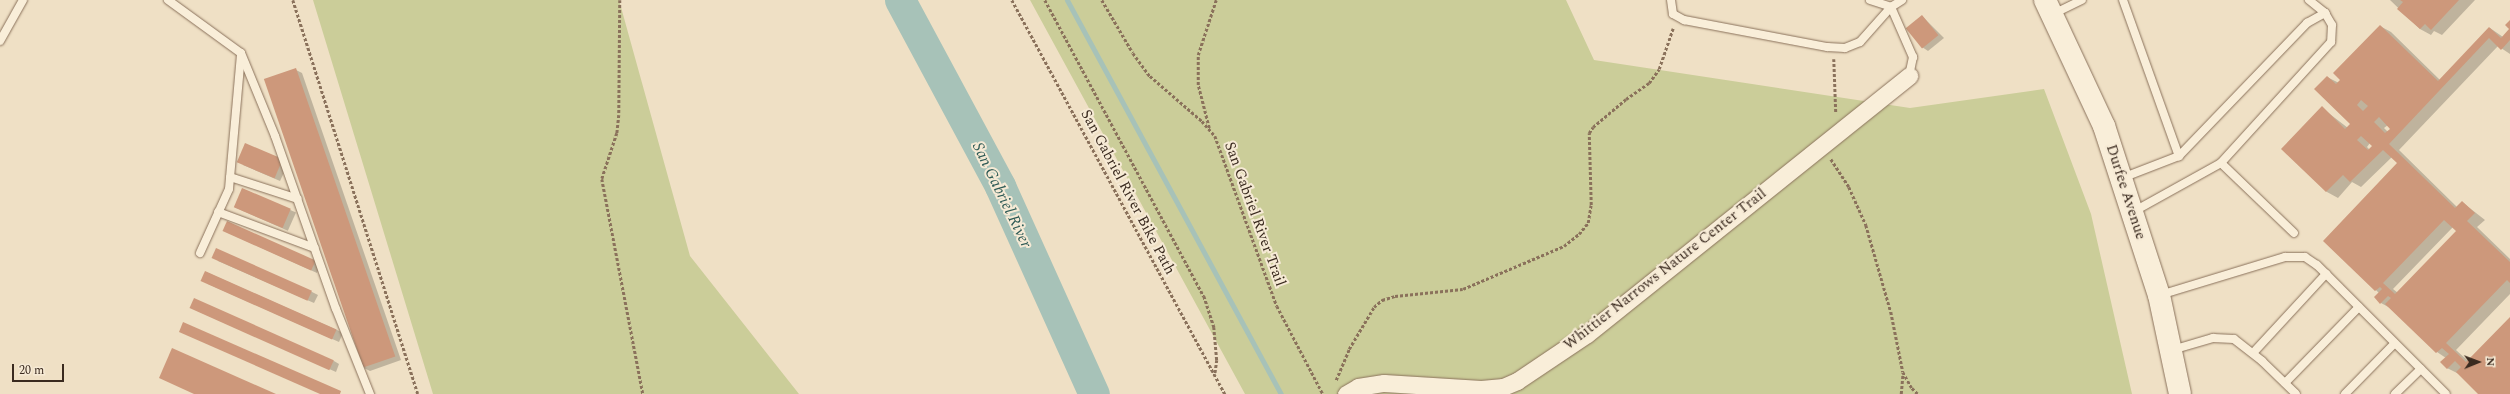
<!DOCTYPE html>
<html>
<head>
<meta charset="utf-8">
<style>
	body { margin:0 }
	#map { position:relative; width:2510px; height:394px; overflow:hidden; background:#efe0c5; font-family:Spectral,serif }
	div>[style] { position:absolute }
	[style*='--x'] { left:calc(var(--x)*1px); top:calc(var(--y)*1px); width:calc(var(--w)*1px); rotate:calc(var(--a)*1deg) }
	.green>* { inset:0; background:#cbcd99 }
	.shadow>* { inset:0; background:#0003; transform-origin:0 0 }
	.stream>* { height:5px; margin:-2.5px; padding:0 2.5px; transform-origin:2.5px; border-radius:2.5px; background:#a7c2b8 }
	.river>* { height:31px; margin:-15.5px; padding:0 15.5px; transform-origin:15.5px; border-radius:15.5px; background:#a7c2b8 }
	.building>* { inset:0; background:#cd987b; transform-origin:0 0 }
	.path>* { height:2.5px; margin-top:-1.25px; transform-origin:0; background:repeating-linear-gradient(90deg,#8a715b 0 3px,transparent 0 5px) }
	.roads { filter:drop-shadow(0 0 1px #8a715b) drop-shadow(0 0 1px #8a715b) }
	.service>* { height:8px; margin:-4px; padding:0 4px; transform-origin:4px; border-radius:4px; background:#f9eed9 }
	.minor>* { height:17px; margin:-8.5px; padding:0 8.5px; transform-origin:8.5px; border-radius:8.5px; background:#f9eed9 }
	.secondary>* { height:22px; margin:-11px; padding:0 11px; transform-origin:11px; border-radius:11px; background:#f9eed9 }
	span { translate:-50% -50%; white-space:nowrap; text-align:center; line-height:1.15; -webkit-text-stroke:4px #f6ead5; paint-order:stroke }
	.street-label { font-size:15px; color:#3a2a1f }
	.water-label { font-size:16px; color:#2e5a55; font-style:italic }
	.north { position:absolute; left:2458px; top:342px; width:40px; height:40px; -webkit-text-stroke:3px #f6ead5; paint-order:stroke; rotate:89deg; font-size:11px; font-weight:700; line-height:16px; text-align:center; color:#3a2a1f }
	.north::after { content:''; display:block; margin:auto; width:14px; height:18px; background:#3a2a1f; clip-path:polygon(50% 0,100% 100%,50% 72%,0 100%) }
	.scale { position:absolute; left:12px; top:364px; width:52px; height:18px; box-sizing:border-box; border:2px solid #3a2a1f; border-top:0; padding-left:5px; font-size:12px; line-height:14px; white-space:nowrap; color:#3a2a1f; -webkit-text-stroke:3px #f6ead5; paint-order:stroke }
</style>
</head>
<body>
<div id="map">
	<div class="green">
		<i style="clip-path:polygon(313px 0,619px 0,690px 256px,799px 394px,433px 394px)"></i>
		<i style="clip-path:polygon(1030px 0,1566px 0,1594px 60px,1910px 108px,2044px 89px,2091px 214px,2132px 394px,1245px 394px)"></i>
	</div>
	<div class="shadow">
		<i style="clip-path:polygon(2390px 0,2475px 0,2442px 35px,2434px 31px,2431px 35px,2420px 29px)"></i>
		<i style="clip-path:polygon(1922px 16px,1944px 38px,1928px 51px,1922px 47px)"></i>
		<i style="clip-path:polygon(evenodd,2380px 26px,2391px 32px,2440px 80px,2490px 28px,2503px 37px,2510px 30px,2510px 54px,2498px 46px,2399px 150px,2457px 207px,2462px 202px,2485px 220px,2477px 227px,2510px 259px,2510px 294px,2456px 350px,2468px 361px,2510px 318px,2510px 394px,2480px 394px,2459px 374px,2447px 368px,2446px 358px,2437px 352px,2392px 309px,2381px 303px,2375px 297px,2379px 293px,2324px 241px,2399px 163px,2392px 157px,2361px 187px,2352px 182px,2338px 198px,2327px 192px,2283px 149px,2322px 108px,2348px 128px,2352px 124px,2327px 77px,2339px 83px,2380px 26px,2388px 125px,2391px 129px,2388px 132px,2384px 128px,2388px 125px,2380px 26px,2370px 143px,2374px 146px,2370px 150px,2367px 147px,2370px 143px,2380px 26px,2453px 227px,2457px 231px,2398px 293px,2393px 289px,2453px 227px)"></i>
		<i style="clip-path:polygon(296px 70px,302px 73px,401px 360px,370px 371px,364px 368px)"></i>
		<i style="clip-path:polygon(288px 164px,280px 181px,243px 165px)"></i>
		<i style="left:243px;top:189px;width:58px;height:20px;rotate:24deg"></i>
		<i style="clip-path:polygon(224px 231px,315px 261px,321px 264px,317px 273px)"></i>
		<i style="clip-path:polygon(216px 250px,312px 292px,318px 295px,314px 303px,218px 261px)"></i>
		<i style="clip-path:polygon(206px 272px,337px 330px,343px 333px,339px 342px,208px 284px)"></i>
		<i style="clip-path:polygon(191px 308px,334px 361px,339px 364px,336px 372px)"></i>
	</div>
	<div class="stream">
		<i style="--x:1067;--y:0;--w:448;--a:61.5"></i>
	</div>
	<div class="river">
		<i style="--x:900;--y:0;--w:211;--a:61.7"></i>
		<i style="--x:1000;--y:186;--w:228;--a:65.7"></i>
	</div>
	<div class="building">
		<i style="clip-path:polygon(2400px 0,2459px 0,2431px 30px,2425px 24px,2420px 29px,2397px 9px,2403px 2px)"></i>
		<i style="left:1922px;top:15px;width:26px;height:21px;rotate:51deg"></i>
		<i style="clip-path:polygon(evenodd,2510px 20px,2510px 40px,2501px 50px,2489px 38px,2389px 144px,2455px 208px,2462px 201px,2475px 213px,2467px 221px,2510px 262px,2510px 283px,2507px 280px,2446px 343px,2466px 362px,2510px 317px,2510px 394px,2478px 394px,2456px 372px,2461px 367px,2455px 361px,2447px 369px,2440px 362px,2449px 354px,2442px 348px,2436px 353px,2385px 304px,2391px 298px,2388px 296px,2380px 304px,2374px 297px,2382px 289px,2380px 287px,2375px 291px,2323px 241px,2397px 163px,2383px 150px,2350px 182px,2343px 175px,2326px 192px,2281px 149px,2322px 106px,2345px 129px,2350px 124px,2314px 89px,2327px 76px,2336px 84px,2340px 80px,2333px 73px,2380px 25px,2438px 81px,2489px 27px,2501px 38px,2509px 29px,2505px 25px,2510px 20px,2361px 100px,2368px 106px,2363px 111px,2357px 105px,2361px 100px,2510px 20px,2379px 117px,2390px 129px,2385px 133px,2374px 122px,2379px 117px,2510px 20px,2361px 136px,2372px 146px,2368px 150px,2357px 140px,2361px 136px,2510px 20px,2444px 220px,2456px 231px,2395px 294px,2383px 283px,2444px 220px)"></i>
		<i style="left:296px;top:68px;width:305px;height:34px;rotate:71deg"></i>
		<i style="left:245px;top:143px;width:41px;height:21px;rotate:23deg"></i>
		<i style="left:242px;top:188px;width:53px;height:21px;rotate:23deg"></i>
		<i style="left:227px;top:221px;width:97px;height:11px;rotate:24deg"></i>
		<i style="left:216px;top:248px;width:105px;height:11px;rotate:24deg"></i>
		<i style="left:205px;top:271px;width:144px;height:11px;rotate:24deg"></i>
		<i style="left:194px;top:298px;width:153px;height:11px;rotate:24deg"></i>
		<i style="clip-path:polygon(183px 322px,341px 391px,340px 394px,320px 394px,179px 332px)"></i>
		<i style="clip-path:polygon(172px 348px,276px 394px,194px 394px,159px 378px)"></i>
	</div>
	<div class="path">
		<i style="--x:293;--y:0;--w:413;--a:72.4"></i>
		<i style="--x:620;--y:0;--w:115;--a:90.5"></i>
		<i style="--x:619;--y:115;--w:18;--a:96"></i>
		<i style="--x:617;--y:133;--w:48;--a:108.1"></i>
		<i style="--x:602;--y:179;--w:219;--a:79.2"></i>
		<i style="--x:1012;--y:0;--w:448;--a:61.6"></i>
		<i style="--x:1045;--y:0;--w:336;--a:61.8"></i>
		<i style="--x:1204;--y:296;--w:33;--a:72"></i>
		<i style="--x:1214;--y:327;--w:33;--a:85"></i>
		<i style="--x:1217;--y:360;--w:14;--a:98"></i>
		<i style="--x:1102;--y:0;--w:61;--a:59.7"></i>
		<i style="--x:1133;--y:53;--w:29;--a:54"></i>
		<i style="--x:1150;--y:76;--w:69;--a:40.9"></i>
		<i style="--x:1202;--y:121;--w:20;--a:49"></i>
		<i style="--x:1215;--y:136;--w:181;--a:70"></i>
		<i style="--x:1277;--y:306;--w:99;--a:62.4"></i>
		<i style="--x:1834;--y:59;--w:54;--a:87.9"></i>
		<i style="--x:1209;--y:128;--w:44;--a:-104.3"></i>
		<i style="--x:1198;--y:85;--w:30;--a:-90"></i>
		<i style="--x:1198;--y:55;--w:58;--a:-71.9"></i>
		<i style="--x:1831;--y:159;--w:33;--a:57"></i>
		<i style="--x:1849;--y:187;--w:42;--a:65.9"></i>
		<i style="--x:1866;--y:225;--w:91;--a:74"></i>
		<i style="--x:1891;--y:312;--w:61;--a:78.7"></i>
		<i style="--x:1903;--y:372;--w:18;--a:61"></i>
		<i style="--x:1912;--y:388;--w:8;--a:45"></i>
		<i style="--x:1336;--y:380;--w:34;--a:-67"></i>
		<i style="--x:1349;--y:349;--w:49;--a:-59.2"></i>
		<i style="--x:1374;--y:307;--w:11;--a:-41"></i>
		<i style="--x:1382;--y:300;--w:14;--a:-17"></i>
		<i style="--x:1395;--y:296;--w:68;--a:-5.9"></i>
		<i style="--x:1463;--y:289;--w:110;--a:-23.1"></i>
		<i style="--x:1564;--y:246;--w:19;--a:-39"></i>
		<i style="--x:1579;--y:234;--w:14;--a:-51"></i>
		<i style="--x:1588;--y:223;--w:18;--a:-81"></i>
		<i style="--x:1591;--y:205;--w:72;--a:-91.6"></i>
		<i style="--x:1589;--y:133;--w:7;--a:-56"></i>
		<i style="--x:1593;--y:127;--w:43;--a:-40.3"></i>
		<i style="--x:1626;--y:99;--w:28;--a:-35"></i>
		<i style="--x:1649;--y:83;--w:17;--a:-54"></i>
		<i style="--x:1659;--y:69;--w:43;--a:-71.1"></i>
		<i style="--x:1901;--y:394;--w:21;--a:-85"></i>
	</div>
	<div class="roads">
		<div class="service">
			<i style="--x:168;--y:0;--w:90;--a:36"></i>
			<i style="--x:241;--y:53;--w:90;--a:67.7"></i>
			<i style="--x:275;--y:136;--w:183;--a:70.6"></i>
			<i style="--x:336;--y:309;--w:92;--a:68.2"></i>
			<i style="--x:1671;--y:0;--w:14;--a:82"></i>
			<i style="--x:1673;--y:14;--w:13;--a:29"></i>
			<i style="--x:1684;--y:20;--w:146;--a:10.7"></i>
			<i style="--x:1827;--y:47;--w:18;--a:3"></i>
			<i style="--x:1845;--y:48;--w:16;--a:-22"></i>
			<i style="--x:1860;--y:42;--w:47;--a:-48.5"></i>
			<i style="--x:1891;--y:7;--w:13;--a:-32"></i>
			<i style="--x:1870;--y:0;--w:22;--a:18"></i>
			<i style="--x:1891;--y:7;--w:55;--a:66.3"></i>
			<i style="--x:1913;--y:57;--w:19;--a:102"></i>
			<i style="--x:2123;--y:0;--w:166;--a:70.3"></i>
			<i style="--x:2309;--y:0;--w:21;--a:39"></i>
			<i style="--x:2053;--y:14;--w:32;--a:-26"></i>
			<i style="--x:0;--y:41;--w:47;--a:-60.7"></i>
			<i style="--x:2221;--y:163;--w:101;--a:43.8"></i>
			<i style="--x:230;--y:177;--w:71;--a:17.9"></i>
			<i style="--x:2122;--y:178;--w:61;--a:-21.1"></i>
			<i style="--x:2179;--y:156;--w:185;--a:-46.1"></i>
			<i style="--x:2307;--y:23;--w:21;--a:-29"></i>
			<i style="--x:2325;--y:13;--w:14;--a:60"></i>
			<i style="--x:2332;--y:25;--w:17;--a:93"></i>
			<i style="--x:2331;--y:42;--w:164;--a:132.3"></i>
			<i style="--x:2221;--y:163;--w:101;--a:150.9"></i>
			<i style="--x:218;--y:212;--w:103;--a:20.4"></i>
			<i style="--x:200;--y:253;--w:70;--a:-65.6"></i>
			<i style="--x:229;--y:189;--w:136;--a:-84.9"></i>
			<i style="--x:2160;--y:295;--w:131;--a:-16.9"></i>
			<i style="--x:2285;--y:257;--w:20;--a:0"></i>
			<i style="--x:2305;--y:257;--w:14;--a:34"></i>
			<i style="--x:2317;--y:265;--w:182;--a:45"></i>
			<i style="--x:2172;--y:350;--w:43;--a:-16.3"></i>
			<i style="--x:2213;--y:338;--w:21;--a:3"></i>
			<i style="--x:2234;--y:339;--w:36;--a:38"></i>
			<i style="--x:2262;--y:361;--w:47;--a:44.1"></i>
			<i style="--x:2253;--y:353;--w:108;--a:-47.3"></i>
			<i style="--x:2285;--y:383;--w:106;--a:-45.8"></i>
			<i style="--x:2345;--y:394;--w:71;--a:-45.6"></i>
			<i style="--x:2395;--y:394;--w:36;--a:-44"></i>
		</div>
		<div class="minor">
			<i style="--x:1346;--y:394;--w:14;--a:-30"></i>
			<i style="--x:1358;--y:387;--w:26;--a:-9"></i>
			<i style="--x:1384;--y:383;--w:97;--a:3.5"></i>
			<i style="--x:1481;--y:389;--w:22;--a:-5"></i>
			<i style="--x:1503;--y:387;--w:15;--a:-23"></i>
			<i style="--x:1517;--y:381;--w:84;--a:-33.9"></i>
			<i style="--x:1587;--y:334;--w:413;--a:-38.7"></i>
		</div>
		<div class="secondary">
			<i style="--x:2045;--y:0;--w:139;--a:64.9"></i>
			<i style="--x:2104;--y:126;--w:178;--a:72"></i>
			<i style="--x:2159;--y:295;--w:101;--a:78"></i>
		</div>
	</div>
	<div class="street-label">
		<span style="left:1128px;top:192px;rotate:62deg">San Gabriel River Bike Path</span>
		<span style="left:2126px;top:192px;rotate:72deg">Durfee Avenue</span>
		<span style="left:1255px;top:214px;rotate:70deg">San Gabriel River Trail</span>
		<span style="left:1665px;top:269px;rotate:-38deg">Whittier Narrows Nature Center Trail</span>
	</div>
	<div class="water-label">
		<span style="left:1002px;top:195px;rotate:64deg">San Gabriel River</span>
	</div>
	<div class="north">N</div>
	<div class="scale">20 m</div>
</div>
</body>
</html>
